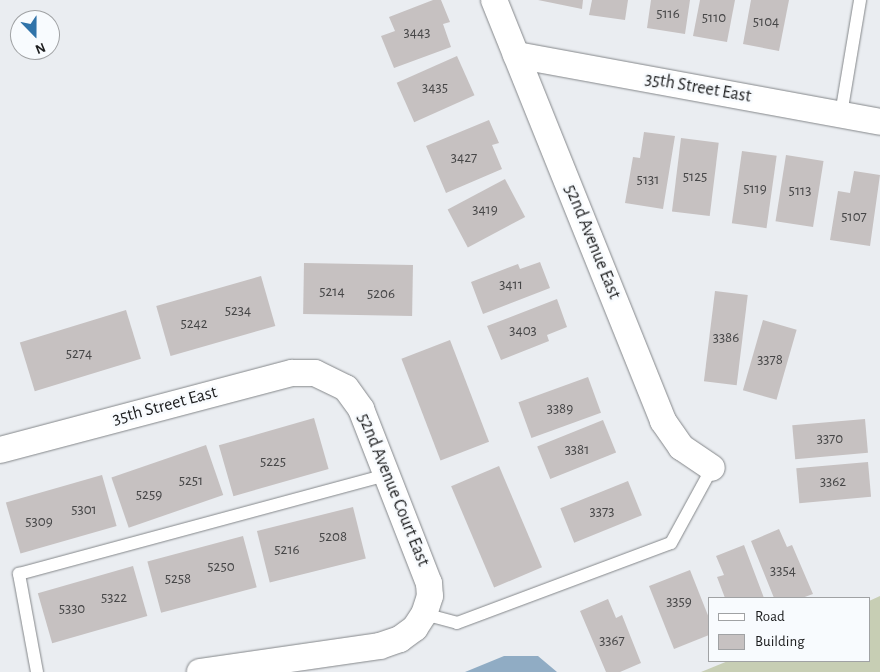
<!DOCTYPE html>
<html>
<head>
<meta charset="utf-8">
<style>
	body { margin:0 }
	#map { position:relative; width:880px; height:672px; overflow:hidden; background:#eaedf1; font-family:"Alegreya Sans",sans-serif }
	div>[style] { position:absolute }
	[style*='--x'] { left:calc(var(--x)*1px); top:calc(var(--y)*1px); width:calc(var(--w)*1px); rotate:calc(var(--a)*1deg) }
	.green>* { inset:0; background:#c7ceb4 }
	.water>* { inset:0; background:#90acc4 }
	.building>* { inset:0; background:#c6c1c1; transform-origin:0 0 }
	.roads { filter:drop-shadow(0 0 1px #84878a) drop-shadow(0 0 1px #84878a) }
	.lane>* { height:12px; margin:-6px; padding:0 6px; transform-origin:6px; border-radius:6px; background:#fff }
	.street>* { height:26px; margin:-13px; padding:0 13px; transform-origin:13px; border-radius:13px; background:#fff }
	span { translate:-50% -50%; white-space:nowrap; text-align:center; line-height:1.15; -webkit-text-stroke:5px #f8fbfe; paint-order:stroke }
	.number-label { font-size:15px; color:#464647 }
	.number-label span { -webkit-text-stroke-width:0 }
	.street-label { font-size:18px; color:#1c1d1e }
	.legend { position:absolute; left:708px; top:597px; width:162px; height:65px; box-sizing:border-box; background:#f8fbfe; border:1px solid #a0a2a4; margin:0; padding:6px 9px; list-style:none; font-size:15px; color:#1c1d1e }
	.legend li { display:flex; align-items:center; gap:10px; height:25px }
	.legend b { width:25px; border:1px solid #a0a2a4 }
	.north { position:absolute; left:10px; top:10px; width:50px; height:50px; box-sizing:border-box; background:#f8fbfe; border:1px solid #a0a2a4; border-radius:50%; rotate:158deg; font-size:14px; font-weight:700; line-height:20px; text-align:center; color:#1c1d1e }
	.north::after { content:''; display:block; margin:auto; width:18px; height:22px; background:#3073a9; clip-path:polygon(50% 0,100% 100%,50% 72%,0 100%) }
</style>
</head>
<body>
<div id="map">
	<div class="green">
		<i style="clip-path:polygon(880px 596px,880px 672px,701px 672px,728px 661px,869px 661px,869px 601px)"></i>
	</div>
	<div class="water">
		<i style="clip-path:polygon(504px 656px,538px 656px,557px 672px,465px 672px)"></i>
	</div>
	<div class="building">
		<i style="clip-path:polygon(433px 0,441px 0,450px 22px,443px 24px,451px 47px,394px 68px,381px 36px,395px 31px,389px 17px)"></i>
		<i style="clip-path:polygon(538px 0,583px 0,582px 9px)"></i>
		<i style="clip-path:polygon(592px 0,628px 0,625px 20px,589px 15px)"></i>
		<i style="clip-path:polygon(651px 0,690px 0,685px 34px,647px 28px)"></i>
		<i style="clip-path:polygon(700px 0,735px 0,727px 42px,693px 36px)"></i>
		<i style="clip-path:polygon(751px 0,789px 0,779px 51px,743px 44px)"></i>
		<i style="left:457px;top:56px;width:43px;height:66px;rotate:66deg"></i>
		<i style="clip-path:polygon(489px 120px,499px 143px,492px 145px,502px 169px,446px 193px,426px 146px)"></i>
		<i style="clip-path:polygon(644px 132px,675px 136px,663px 209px,625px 203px,633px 157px,640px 158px)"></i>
		<i style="left:681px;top:138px;width:38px;height:74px;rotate:7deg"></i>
		<i style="left:742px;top:151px;width:35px;height:73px;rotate:8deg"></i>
		<i style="left:786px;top:155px;width:38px;height:67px;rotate:9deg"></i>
		<i style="clip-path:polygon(854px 171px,880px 175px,870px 246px,830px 240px,838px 191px,850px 193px)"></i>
		<i style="left:505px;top:179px;width:43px;height:65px;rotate:62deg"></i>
		<i style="clip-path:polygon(540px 262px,550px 288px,483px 314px,471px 282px,518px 264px,520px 269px)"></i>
		<i style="left:304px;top:263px;width:109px;height:51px;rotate:1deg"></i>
		<i style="left:261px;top:276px;width:52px;height:109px;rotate:74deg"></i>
		<i style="left:715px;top:291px;width:33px;height:91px;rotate:7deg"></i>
		<i style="clip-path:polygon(557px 299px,567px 327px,547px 335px,549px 341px,501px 360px,487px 326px)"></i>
		<i style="left:126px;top:310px;width:51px;height:111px;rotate:73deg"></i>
		<i style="left:763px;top:320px;width:35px;height:73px;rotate:16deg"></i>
		<i style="left:450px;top:340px;width:109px;height:52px;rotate:69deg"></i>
		<i style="left:588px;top:377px;width:38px;height:74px;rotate:70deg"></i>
		<i style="left:314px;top:418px;width:53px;height:99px;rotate:74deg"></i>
		<i style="left:865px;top:419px;width:34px;height:73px;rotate:85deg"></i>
		<i style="left:603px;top:420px;width:35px;height:71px;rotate:68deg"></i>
		<i style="left:206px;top:445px;width:53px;height:100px;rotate:71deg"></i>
		<i style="left:868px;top:462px;width:35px;height:72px;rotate:85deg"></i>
		<i style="left:499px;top:466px;width:110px;height:52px;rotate:67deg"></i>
		<i style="left:102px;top:475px;width:53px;height:100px;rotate:74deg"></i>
		<i style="left:628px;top:481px;width:37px;height:73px;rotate:68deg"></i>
		<i style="left:353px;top:507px;width:53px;height:99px;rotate:76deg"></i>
		<i style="clip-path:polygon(779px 529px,787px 547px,792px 545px,813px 594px,802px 598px,774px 598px,751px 541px)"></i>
		<i style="left:243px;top:536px;width:53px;height:99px;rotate:75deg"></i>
		<i style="clip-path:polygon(744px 545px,764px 598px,725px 598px,717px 577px,724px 575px,716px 556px)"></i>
		<i style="left:133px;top:566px;width:52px;height:99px;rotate:74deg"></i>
		<i style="clip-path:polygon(690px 570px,709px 618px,709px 635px,674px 649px,649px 586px)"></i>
		<i style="clip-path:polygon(608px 599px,616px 618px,622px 615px,641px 663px,620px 672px,606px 672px,580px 611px)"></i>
	</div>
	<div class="roads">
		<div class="lane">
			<i style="--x:841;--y:114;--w:116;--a:-80.5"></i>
			<i style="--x:424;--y:614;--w:34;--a:15"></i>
			<i style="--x:457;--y:623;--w:228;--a:-20.5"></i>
			<i style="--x:671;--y:543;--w:85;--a:-61.3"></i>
			<i style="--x:37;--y:672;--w:100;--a:-100.4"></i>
			<i style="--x:19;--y:574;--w:381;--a:-15.1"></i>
		</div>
		<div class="street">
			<i style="--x:494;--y:0;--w:454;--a:68.1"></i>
			<i style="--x:663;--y:421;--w:32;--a:55"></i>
			<i style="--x:681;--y:447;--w:37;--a:34"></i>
			<i style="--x:516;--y:55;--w:370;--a:10.4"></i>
			<i style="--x:0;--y:450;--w:302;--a:-14.8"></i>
			<i style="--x:292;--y:373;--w:23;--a:0"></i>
			<i style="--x:315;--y:373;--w:34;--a:26"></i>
			<i style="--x:346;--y:388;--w:26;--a:54"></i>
			<i style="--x:361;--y:409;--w:187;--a:68.7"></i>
			<i style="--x:429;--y:583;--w:13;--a:86"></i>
			<i style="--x:430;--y:596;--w:19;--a:108"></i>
			<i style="--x:424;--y:614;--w:17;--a:123"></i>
			<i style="--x:415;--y:628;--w:19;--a:144"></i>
			<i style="--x:400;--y:639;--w:21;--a:161"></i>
			<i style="--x:380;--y:646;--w:182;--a:171.8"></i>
		</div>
	</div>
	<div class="number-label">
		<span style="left:668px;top:14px">5116</span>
		<span style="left:714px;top:18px">5110</span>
		<span style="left:766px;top:22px">5104</span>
		<span style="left:417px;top:33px">3443</span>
		<span style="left:435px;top:88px">3435</span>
		<span style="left:464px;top:158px">3427</span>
		<span style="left:695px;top:177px">5125</span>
		<span style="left:648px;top:180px">5131</span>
		<span style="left:755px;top:189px">5119</span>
		<span style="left:800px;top:191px">5113</span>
		<span style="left:485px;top:210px">3419</span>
		<span style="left:854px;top:217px">5107</span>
		<span style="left:511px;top:285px">3411</span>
		<span style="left:332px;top:292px">5214</span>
		<span style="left:381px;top:294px">5206</span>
		<span style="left:238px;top:311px">5234</span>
		<span style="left:194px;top:324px">5242</span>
		<span style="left:523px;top:331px">3403</span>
		<span style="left:726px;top:338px">3386</span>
		<span style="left:79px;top:354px">5274</span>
		<span style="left:770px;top:360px">3378</span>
		<span style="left:560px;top:409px">3389</span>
		<span style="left:830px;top:439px">3370</span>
		<span style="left:577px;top:450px">3381</span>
		<span style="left:273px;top:462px">5225</span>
		<span style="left:191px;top:481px">5251</span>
		<span style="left:833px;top:482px">3362</span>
		<span style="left:149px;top:495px">5259</span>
		<span style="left:84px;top:510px">5301</span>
		<span style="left:602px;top:512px">3373</span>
		<span style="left:39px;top:522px">5309</span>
		<span style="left:333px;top:537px">5208</span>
		<span style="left:287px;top:550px">5216</span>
		<span style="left:221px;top:567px">5250</span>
		<span style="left:783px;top:571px">3354</span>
		<span style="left:178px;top:579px">5258</span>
		<span style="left:114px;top:598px">5322</span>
		<span style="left:679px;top:602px">3359</span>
		<span style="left:72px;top:609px">5330</span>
		<span style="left:612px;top:641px">3367</span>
	</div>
	<div class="street-label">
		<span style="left:698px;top:88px;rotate:10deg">35th Street East</span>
		<span style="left:592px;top:242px;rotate:68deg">52nd Avenue East</span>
		<span style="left:165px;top:406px;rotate:-15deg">35th Street East</span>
		<span style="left:393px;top:490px;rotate:68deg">52nd Avenue Court East</span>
	</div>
	<ul class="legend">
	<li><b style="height:6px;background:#fff"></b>Road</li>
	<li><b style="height:14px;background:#c6c1c1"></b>Building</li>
	</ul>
	<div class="north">N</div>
</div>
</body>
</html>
